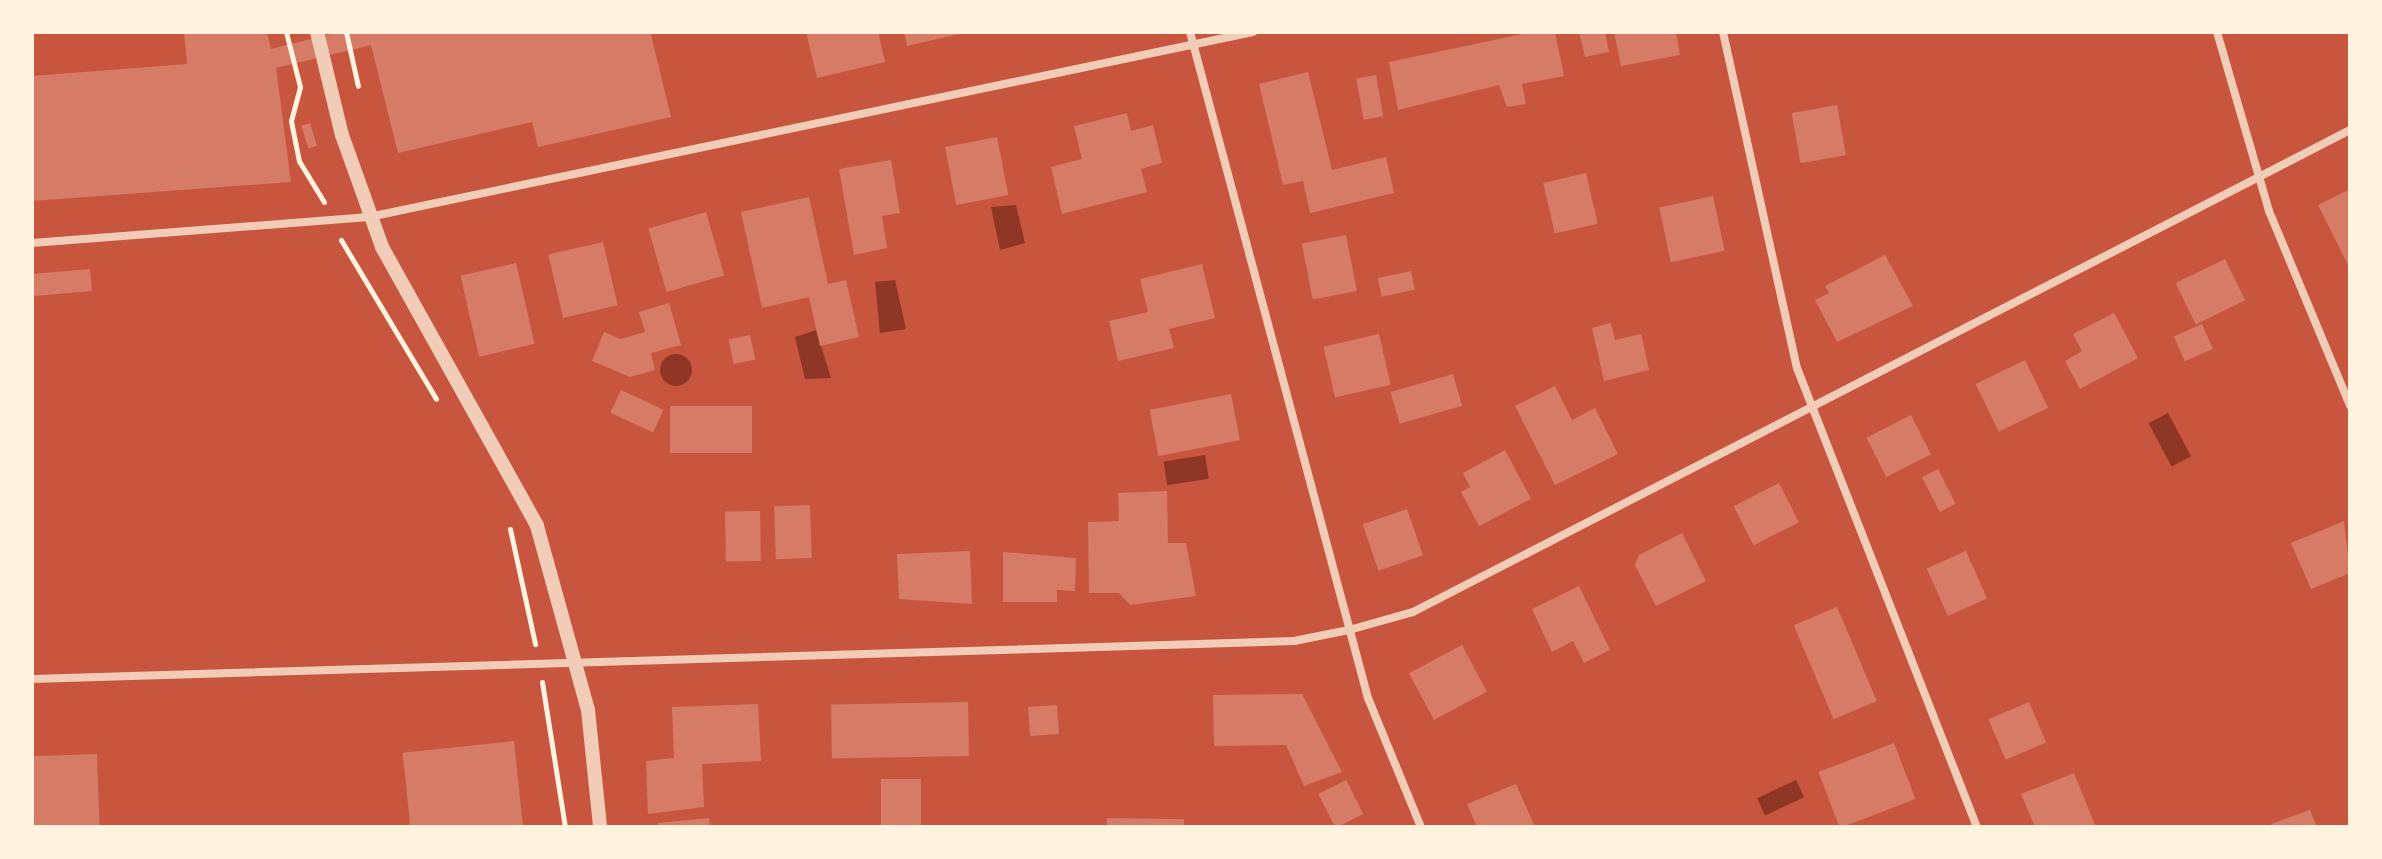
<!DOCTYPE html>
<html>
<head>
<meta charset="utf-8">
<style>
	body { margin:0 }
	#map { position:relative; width:2382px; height:859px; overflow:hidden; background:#c8553d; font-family:Helvetica,sans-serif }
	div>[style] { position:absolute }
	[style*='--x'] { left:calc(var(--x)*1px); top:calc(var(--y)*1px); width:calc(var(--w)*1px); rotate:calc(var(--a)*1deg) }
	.water>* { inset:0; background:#8f3625; transform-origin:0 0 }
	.round { border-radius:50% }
	.building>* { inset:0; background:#d67c66; transform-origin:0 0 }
	.path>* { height:5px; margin:-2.5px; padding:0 2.5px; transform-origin:2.5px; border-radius:2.5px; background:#fff3e0 }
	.minor>* { height:8px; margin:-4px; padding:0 4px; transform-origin:4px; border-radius:4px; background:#f1ccb7 }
	.tertiary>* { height:14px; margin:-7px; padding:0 7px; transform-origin:7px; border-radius:7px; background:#f1ccb7 }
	span { translate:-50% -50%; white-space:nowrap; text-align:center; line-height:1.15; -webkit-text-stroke:6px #fff3e0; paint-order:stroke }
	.frame { position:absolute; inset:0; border:34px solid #fff3e0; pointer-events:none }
</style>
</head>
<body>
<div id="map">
	<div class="water">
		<i style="clip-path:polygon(1016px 205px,1025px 243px,1000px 250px,991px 207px)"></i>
		<i style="clip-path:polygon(895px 280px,906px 329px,880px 333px,875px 282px)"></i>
		<i style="clip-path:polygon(816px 330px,831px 378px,805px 379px,795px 337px)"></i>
		<i class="round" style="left:660px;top:354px;width:32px;height:32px"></i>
		<i style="left:2168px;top:413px;width:49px;height:22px;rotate:62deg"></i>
		<i style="left:1205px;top:455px;width:24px;height:42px;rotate:81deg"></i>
		<i style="left:1796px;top:780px;width:19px;height:43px;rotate:65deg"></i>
	</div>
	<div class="building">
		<i style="clip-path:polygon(184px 32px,267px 32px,271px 49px,338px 32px,658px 32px,651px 35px,671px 117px,538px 147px,532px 122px,398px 153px,371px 45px,276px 68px,291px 182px,32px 201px,32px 76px,187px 64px)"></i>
		<i style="clip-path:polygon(806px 32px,878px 32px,885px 62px,817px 78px)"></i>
		<i style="clip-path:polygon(904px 32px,963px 32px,963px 33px,907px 46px)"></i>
		<i style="clip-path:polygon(1532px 32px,1555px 32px,1564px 76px,1522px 84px,1526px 104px,1507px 107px,1499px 85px,1398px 110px,1389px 62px)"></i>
		<i style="clip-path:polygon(1579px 32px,1605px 32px,1609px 52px,1585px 57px)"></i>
		<i style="clip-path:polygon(1614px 32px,1676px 32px,1680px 55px,1621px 66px)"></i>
		<i style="clip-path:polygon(1308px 72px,1332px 170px,1386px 157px,1394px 193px,1310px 213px,1303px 181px,1283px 185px,1259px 84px)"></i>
		<i style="left:1376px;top:75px;width:42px;height:20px;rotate:80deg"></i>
		<i style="left:1837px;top:105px;width:51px;height:46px;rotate:80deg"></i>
		<i style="clip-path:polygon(1127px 113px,1131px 131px,1153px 125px,1162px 163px,1141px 169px,1147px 192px,1062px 214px,1051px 167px,1082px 159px,1074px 126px)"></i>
		<i style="left:310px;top:123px;width:24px;height:9px;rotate:73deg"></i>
		<i style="left:997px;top:137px;width:59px;height:53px;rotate:79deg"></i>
		<i style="clip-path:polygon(891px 160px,900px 213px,882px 216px,887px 248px,854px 255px,839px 169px)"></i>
		<i style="left:1586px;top:173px;width:52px;height:44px;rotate:77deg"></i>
		<i style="clip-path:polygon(2350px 189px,2350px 269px,2318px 205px)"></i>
		<i style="left:1713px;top:196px;width:56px;height:55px;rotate:78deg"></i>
		<i style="clip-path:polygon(809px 197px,828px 284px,846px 280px,859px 337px,820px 346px,809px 297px,762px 308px,741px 212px)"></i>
		<i style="left:706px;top:212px;width:66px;height:60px;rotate:74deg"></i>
		<i style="left:1346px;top:235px;width:57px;height:45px;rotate:79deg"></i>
		<i style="left:603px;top:242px;width:65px;height:56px;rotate:77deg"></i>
		<i style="clip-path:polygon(1885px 255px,1913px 306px,1837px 342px,1815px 300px,1829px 293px,1825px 286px)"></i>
		<i style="left:2225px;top:259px;width:46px;height:55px;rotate:64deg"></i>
		<i style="left:516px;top:263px;width:83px;height:57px;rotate:77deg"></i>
		<i style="clip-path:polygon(1202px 264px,1215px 318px,1169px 329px,1174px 348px,1118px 361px,1109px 321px,1148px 312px,1140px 279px)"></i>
		<i style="left:90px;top:269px;width:22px;height:58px;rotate:85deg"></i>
		<i style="left:1411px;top:271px;width:19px;height:34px;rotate:78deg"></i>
		<i style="clip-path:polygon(669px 303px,681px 345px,651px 353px,655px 370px,630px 377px,592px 361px,604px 332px,621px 339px,645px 332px,639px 312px)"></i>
		<i style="clip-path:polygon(2114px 313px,2138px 358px,2080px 389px,2065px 361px,2082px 351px,2073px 334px)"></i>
		<i style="clip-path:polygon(1611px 323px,1615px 340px,1641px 334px,1649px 370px,1604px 381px,1592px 328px)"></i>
		<i style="left:2202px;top:324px;width:27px;height:31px;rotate:66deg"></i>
		<i style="left:1379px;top:334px;width:52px;height:57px;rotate:77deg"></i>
		<i style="left:750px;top:335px;width:25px;height:22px;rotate:78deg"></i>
		<i style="left:2025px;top:360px;width:53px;height:55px;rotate:64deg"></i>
		<i style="left:1453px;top:374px;width:33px;height:65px;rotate:74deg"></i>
		<i style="clip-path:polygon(1555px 386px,1572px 420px,1595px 408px,1618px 454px,1555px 485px,1515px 406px)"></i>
		<i style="left:621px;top:390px;width:47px;height:25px;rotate:25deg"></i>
		<i style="left:1231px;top:394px;width:47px;height:83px;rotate:79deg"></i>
		<i style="left:752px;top:406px;width:47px;height:82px;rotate:90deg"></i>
		<i style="left:1911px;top:415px;width:44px;height:50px;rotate:63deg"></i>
		<i style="clip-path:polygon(1505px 450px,1531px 499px,1479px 526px,1461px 492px,1470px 487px,1463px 473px)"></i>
		<i style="left:1938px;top:469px;width:39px;height:18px;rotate:63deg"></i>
		<i style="left:1779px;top:483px;width:44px;height:51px;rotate:63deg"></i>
		<i style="clip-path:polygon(1167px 491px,1168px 543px,1186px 543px,1196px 596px,1130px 605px,1119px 593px,1089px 593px,1088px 522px,1119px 521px,1118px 493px)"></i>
		<i style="left:810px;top:505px;width:53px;height:36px;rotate:88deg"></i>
		<i style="left:1407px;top:509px;width:49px;height:47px;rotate:71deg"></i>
		<i style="left:760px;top:511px;width:50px;height:35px;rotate:89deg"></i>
		<i style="clip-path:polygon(2344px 521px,2350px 573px,2311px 589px,2291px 543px)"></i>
		<i style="clip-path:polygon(1682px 533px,1706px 581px,1656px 606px,1635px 565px,1639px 555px)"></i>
		<i style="clip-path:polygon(970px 551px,972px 604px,899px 599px,897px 554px)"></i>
		<i style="left:1966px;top:551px;width:52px;height:43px;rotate:66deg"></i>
		<i style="clip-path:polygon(1003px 552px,1076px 558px,1075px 591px,1057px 590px,1057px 602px,1003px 602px)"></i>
		<i style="clip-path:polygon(1579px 586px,1610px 650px,1584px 663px,1573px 641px,1552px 652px,1532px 609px)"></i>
		<i style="left:1837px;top:607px;width:102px;height:47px;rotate:67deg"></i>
		<i style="left:1462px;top:645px;width:53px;height:60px;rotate:62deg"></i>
		<i style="clip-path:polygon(1302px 694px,1342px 772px,1304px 786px,1286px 745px,1214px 746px,1213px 695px)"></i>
		<i style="left:968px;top:702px;width:54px;height:137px;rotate:89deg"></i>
		<i style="left:2029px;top:702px;width:44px;height:44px;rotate:67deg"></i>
		<i style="clip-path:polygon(758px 704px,761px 761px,702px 764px,704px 807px,648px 814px,646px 761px,674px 758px,672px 707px)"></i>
		<i style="left:1057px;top:705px;width:29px;height:29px;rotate:86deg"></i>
		<i style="left:514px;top:741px;width:86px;height:112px;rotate:84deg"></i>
		<i style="left:1894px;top:743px;width:60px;height:81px;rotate:69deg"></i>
		<i style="left:97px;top:754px;width:73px;height:65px;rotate:88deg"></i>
		<i style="clip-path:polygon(2074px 773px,2095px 825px,2035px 827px,2021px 794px)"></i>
		<i style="left:881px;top:779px;width:40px;height:47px"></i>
		<i style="left:1346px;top:780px;width:38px;height:31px;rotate:63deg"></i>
		<i style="clip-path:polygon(1516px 784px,1535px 827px,1477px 827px,1467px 804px)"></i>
		<i style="clip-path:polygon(2310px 810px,2317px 827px,2272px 827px,2271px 824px)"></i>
		<i style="clip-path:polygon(709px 818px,710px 827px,658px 827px,658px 823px)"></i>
		<i style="left:1107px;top:818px;width:77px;height:9px;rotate:1deg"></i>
	</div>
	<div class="path">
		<i style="--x:286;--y:32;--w:57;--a:75.7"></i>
		<i style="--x:300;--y:87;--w:35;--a:105"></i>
		<i style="--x:291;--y:121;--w:41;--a:78.7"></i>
		<i style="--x:299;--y:161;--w:48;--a:58.6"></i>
		<i style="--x:346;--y:32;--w:55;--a:77.5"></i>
		<i style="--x:341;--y:240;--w:185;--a:59.1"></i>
		<i style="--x:510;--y:529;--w:118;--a:77.7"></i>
		<i style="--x:542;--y:682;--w:147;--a:81"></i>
	</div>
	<div class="minor">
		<i style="--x:1190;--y:32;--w:689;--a:75.04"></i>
		<i style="--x:1368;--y:698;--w:139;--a:67.7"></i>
		<i style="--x:1723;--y:32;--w:344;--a:77.6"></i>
		<i style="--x:1797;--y:368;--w:493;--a:68.6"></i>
		<i style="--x:2217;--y:32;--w:186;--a:73.8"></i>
		<i style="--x:2269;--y:211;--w:211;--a:67.4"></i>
		<i style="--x:32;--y:243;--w:338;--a:-4.4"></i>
		<i style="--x:369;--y:217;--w:903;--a:-11.82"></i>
		<i style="--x:32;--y:679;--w:1263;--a:-1.72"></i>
		<i style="--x:1294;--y:641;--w:56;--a:-11.3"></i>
		<i style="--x:1349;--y:630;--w:66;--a:-15.7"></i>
		<i style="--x:1413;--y:612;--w:1054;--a:-27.22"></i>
	</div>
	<div class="tertiary">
		<i style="--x:317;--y:32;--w:106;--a:76.4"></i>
		<i style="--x:342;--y:135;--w:119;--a:70.3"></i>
		<i style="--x:382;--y:247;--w:319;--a:60.9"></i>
		<i style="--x:537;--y:526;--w:191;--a:74.5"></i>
		<i style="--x:588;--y:710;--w:118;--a:84.1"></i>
	</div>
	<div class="frame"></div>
</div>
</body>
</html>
